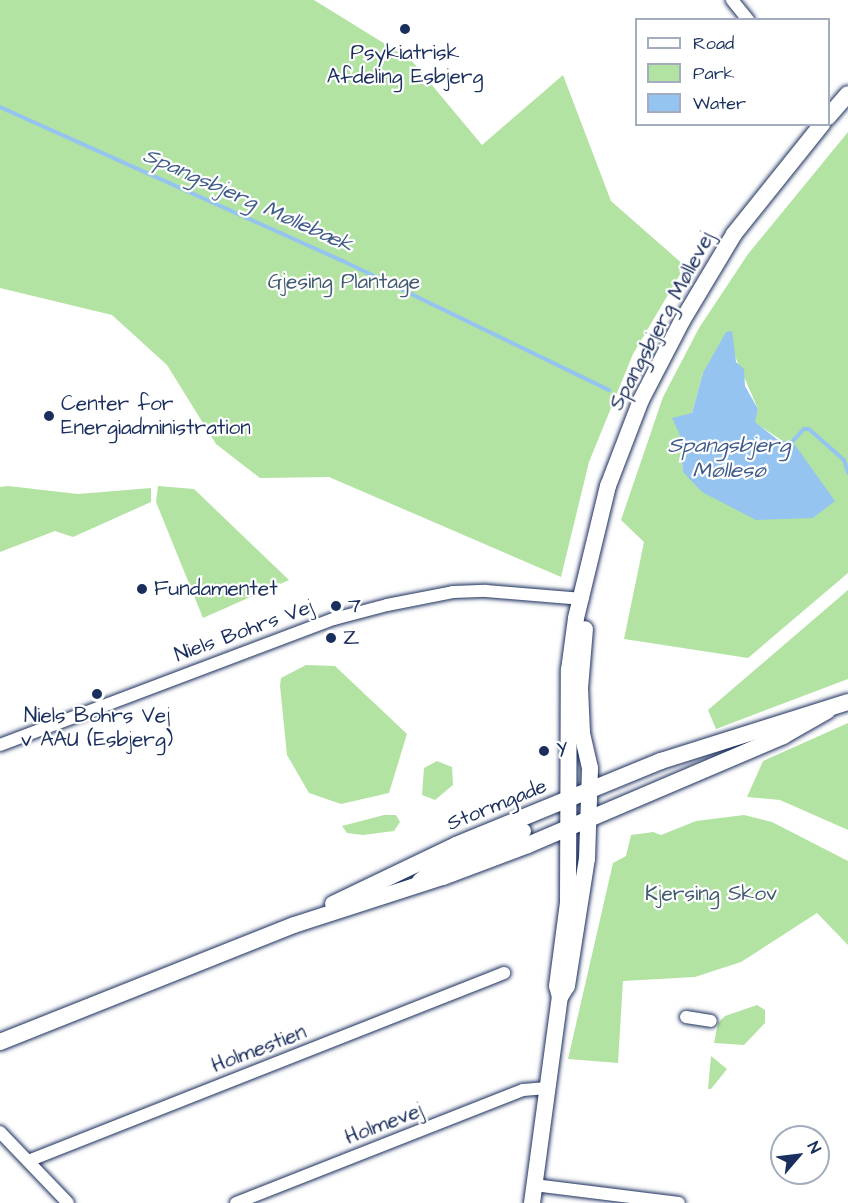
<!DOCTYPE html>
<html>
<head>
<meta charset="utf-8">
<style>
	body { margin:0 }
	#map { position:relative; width:848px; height:1203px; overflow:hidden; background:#fff; font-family:"Architects Daughter",sans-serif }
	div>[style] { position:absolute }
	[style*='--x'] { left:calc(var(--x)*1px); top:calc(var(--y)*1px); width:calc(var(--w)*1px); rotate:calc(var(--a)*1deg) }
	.green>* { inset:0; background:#b3e3a2 }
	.water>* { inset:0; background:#94c4ef }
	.stream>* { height:4px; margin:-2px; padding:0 2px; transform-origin:2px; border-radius:2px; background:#94c4ef }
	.roads { filter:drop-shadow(0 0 2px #1b2f5e) drop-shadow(0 0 2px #1b2f5e) }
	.street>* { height:12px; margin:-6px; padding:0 6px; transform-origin:6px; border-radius:6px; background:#fff }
	.secondary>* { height:16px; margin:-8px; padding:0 8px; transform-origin:8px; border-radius:8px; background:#fff }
	.dots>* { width:16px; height:16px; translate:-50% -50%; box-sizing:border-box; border:3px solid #fff; border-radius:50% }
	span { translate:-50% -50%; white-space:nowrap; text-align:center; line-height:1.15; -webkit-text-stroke:4.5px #fff; paint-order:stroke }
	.poi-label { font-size:21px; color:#1b2f5e }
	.left { translate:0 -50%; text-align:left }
	.park-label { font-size:21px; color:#415c6f }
	.street-label { font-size:21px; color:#1b2f5e }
	.water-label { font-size:22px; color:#3f5c8a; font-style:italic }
	.legend { position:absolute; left:635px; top:18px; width:195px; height:108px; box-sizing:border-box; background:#fff; border:2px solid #a4acbf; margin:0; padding:8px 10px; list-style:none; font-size:18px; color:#1b2f5e }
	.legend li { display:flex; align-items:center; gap:12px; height:30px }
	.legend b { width:30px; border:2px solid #a4acbf }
	.north { position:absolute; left:770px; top:1125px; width:60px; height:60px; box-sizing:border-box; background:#fff; border:2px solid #a4acbf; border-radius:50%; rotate:62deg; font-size:16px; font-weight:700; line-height:24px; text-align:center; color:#1b2f5e }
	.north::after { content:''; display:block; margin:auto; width:21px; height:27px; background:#1b2f5e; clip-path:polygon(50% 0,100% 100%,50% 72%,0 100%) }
</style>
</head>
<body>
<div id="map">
	<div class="green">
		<i style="clip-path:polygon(0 0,314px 0,411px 60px,482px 145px,563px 75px,611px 201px,685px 266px,633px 354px,589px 462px,561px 577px,329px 477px,260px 478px,216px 444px,167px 365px,112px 315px,0 288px)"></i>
		<i style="clip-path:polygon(evenodd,848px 132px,848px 573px,748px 658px,624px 639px,644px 542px,621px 520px,663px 397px,699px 328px,748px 254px,848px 132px,734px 354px,758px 409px,754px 422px,787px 444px,683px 472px,679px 433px,683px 418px,692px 413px,703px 373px,734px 354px)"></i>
		<i style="clip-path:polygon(8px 486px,78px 494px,151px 488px,151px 502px,73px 537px,55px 531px,0 552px,0 487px)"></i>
		<i style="clip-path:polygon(158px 486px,194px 489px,289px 580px,203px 618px,156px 502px)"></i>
		<i style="clip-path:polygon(848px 590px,848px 679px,716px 729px,708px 710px)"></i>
		<i style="clip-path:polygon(306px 665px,335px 666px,407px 734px,389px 793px,341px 804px,309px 793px,287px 755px,280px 686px,281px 678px)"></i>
		<i style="clip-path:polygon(848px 723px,848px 830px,780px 800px,747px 797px,763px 761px)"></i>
		<i style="clip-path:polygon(437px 761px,452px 767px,453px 785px,435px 800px,422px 795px,424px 768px)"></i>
		<i style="clip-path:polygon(384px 815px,396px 815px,400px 822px,394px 831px,363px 835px,347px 833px,342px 826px)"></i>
		<i style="clip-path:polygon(744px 815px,772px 822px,848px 861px,848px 945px,817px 913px,741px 962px,695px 977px,623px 981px,618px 1063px,568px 1059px,613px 863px,626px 856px,631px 835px,653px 832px,661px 835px,696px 821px)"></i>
		<i style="clip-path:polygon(757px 1005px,765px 1010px,765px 1023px,744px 1045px,714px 1043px,718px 1023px,725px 1016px)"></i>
		<i style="clip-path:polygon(711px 1056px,727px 1069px,711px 1089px,708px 1089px)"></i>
	</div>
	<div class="water">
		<i style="clip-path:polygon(732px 331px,736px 362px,744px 369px,745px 386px,758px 409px,755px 422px,778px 440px,793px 442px,835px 501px,813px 518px,756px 520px,702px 492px,683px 472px,679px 433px,672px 418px,692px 413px,703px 373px,726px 332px)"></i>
	</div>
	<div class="stream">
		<i style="--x:0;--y:107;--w:374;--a:24.2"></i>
		<i style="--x:341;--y:260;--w:298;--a:25.9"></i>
		<i style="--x:789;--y:445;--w:22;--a:-47"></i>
		<i style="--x:804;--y:429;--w:5;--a:0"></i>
		<i style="--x:809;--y:429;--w:47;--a:41.5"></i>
		<i style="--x:844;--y:460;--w:13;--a:72"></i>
	</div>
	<div class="roads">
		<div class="street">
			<i style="--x:732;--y:0;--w:26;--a:51"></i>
			<i style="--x:0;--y:745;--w:357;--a:-20.7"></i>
			<i style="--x:334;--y:619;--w:55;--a:-14.8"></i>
			<i style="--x:387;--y:605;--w:67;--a:-11.1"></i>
			<i style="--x:453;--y:592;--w:33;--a:-2"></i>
			<i style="--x:486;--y:591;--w:97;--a:4.7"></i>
			<i style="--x:686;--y:1017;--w:25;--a:9"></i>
			<i style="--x:0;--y:1132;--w:98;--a:46.2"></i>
			<i style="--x:28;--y:1161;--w:512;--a:-21.55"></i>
			<i style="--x:534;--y:1185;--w:146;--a:7.1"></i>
			<i style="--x:236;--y:1203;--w:308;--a:-21.5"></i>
			<i style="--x:523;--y:1090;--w:24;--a:-5"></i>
		</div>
		<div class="secondary">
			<i style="--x:828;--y:117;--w:30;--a:-49"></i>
			<i style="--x:420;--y:881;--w:24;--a:-38"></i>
			<i style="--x:439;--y:866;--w:91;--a:-22.6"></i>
			<i style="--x:333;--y:904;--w:136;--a:-25.6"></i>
			<i style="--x:456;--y:845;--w:222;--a:-22.3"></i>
			<i style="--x:661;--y:761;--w:196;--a:-17.5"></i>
			<i style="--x:560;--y:997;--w:11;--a:-105"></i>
			<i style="--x:557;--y:986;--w:85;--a:-82.5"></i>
			<i style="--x:568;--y:902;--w:232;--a:-89.8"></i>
			<i style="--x:569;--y:670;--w:52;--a:-82.3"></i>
			<i style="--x:576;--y:618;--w:136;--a:-76.4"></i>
			<i style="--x:608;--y:486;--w:92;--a:-69"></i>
			<i style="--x:641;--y:400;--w:89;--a:-62.6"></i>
			<i style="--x:682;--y:321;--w:101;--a:-59.1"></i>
			<i style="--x:734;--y:234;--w:141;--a:-51.3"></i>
			<i style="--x:0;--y:1042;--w:316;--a:-21.7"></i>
			<i style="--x:294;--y:925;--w:157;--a:-17.9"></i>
			<i style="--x:443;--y:877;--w:91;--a:-20.6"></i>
			<i style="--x:528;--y:845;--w:277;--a:-23.1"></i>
			<i style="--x:783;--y:736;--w:51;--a:-29.6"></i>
			<i style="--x:532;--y:1203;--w:208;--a:-82.3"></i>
			<i style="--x:560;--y:997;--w:13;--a:-58"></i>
			<i style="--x:567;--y:986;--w:129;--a:-81.1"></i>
			<i style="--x:587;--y:859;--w:91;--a:-88.1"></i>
			<i style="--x:590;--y:768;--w:37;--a:-103"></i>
			<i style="--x:582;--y:732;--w:44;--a:-92.6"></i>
			<i style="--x:580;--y:688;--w:59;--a:-85.2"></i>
		</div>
	</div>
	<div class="dots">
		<i style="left:405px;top:29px;background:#1b2f5e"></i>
		<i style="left:49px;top:416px;background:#1b2f5e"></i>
		<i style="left:142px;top:589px;background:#1b2f5e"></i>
		<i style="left:336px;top:606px;background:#1b2f5e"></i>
		<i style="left:331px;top:638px;background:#1b2f5e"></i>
		<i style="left:97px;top:694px;background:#1b2f5e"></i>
		<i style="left:544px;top:751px;background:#1b2f5e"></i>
	</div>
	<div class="poi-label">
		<span style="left:405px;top:65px">Psykiatrisk<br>Afdeling Esbjerg</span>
		<span class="left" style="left:61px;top:416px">Center for<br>Energiadministration</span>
		<span class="left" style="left:154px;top:589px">Fundamentet</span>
		<span class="left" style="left:348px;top:606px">7</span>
		<span class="left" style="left:343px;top:638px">Z</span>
		<span style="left:97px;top:728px">Niels Bohrs Vej<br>v AAU (Esbjerg)</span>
		<span class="left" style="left:556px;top:751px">Y</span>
	</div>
	<div class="park-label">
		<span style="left:344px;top:282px">Gjesing Plantage</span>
		<span style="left:711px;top:894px">Kjersing Skov</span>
	</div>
	<div class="street-label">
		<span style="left:662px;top:321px;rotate:-62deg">Spangsbjerg Møllevej</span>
		<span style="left:244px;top:631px;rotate:-20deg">Niels Bohrs Vej</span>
		<span style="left:497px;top:805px;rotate:-22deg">Stormgade</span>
		<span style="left:259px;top:1049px;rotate:-21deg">Holmestien</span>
		<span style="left:384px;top:1124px;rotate:-21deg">Holmevej</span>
	</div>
	<div class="water-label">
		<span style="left:248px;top:200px;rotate:24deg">Spangsbjerg Møllebæk</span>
		<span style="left:729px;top:458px">Spangsbjerg<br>Møllesø</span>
	</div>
	<ul class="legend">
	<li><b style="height:8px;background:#fff"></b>Road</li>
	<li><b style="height:16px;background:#b3e3a2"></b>Park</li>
	<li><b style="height:16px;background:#94c4ef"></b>Water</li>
	</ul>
	<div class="north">N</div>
</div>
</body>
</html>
